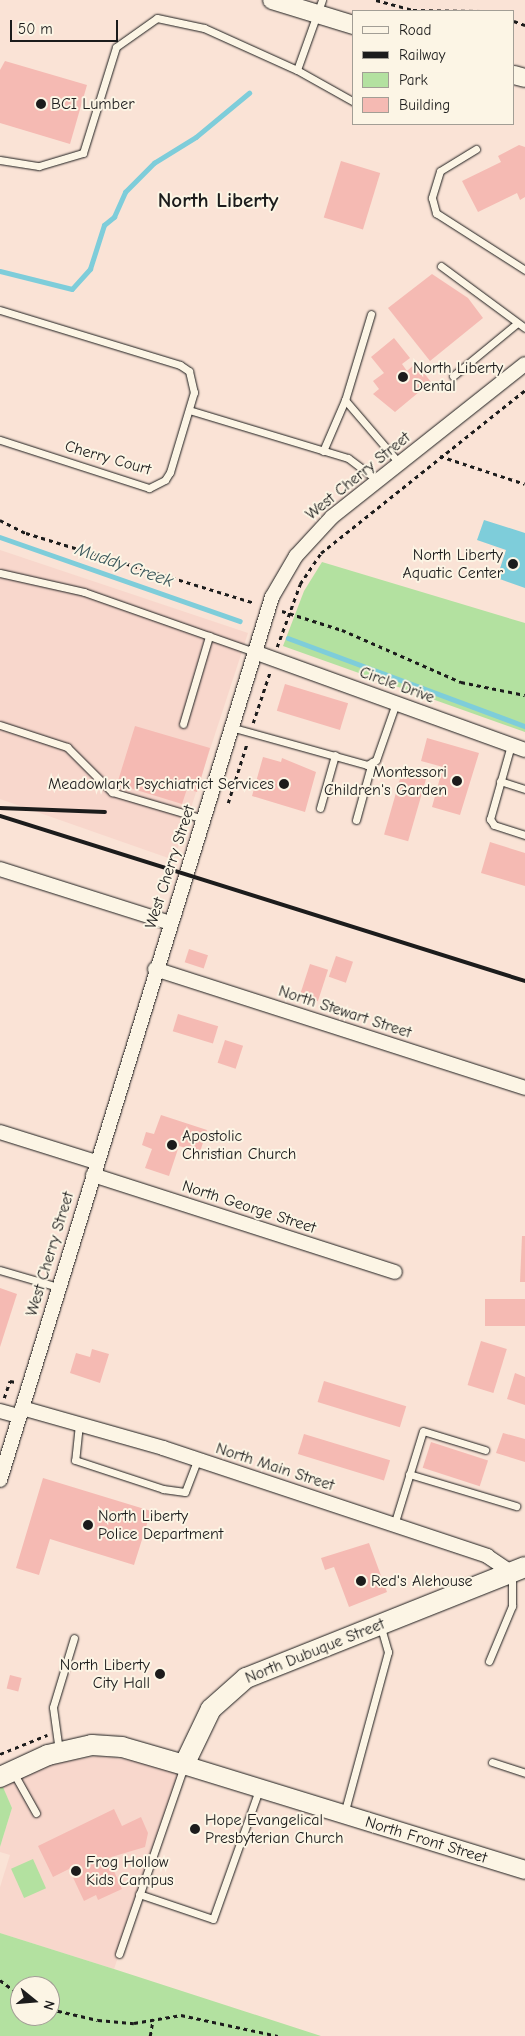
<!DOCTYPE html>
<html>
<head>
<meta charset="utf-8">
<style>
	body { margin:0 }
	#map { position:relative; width:525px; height:2036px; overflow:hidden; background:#fae3d6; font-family:"Comic Neue",sans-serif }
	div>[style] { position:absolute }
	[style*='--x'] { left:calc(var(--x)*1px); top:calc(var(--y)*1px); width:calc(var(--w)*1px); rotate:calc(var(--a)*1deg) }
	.built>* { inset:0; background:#f8d7cc }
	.green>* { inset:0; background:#b3e1a0; transform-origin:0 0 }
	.water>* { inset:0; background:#7ecdda }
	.stream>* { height:4.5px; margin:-2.25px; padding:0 2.25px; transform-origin:2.25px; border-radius:2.25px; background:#7ecdda }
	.building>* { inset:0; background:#f5bab3; transform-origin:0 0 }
	.path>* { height:2.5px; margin-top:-1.25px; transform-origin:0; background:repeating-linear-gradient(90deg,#1c1c1c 0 4px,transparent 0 8px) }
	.roads { filter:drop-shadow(0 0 1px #1c1c1c) drop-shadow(0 0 1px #1c1c1c) }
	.service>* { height:7px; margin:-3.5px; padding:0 3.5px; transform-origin:3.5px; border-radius:3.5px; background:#fcf5e5 }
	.minor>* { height:14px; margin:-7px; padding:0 7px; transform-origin:7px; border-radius:7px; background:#fcf5e5 }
	.tertiary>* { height:18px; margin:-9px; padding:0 9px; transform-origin:9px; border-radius:9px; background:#fcf5e5 }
	.secondary>* { height:20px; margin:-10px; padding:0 10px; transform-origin:10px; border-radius:10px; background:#fcf5e5 }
	.rail>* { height:4px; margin:-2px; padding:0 2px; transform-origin:2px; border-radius:2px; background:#1c1c1c }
	.dots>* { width:14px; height:14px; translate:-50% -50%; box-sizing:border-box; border:2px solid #fcf5e5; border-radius:50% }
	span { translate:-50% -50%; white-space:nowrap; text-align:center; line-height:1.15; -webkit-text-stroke:4px #fcf5e5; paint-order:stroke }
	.poi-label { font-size:16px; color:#1c1c1c }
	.left { translate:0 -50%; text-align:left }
	.right { translate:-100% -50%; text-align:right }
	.street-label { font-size:16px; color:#1c1c1c }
	.water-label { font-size:18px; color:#3e5a5e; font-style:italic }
	.district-label { font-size:21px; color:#1c1c1c; font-weight:700 }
	.legend { position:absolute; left:352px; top:10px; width:162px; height:115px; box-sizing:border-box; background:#fcf5e5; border:1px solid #a29e95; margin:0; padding:6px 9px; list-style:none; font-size:15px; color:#1c1c1c }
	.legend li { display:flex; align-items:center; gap:10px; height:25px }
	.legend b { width:25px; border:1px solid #a29e95 }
	.north { position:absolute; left:10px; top:1976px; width:50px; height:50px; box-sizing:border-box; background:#fcf5e5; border:1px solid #a29e95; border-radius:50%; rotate:107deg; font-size:14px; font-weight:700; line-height:20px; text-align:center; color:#1c1c1c }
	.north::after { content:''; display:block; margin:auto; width:18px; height:22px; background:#1c1c1c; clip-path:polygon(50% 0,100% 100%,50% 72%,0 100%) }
	.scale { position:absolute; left:10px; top:20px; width:108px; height:22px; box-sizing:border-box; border:2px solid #1c1c1c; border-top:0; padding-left:6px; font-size:15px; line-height:18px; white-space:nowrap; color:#1c1c1c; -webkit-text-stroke:4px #fcf5e5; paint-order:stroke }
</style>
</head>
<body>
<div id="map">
	<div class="built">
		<i style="clip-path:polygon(0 550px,248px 633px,174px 860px,0 799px)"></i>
		<i style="clip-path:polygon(97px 1756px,141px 1761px,181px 1774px,114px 1969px,0 1933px,0 1887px,10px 1855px,0 1852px,0 1847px,12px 1808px,3px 1787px,46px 1765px)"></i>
	</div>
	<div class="green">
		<i style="clip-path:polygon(322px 562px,525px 623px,525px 732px,283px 646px,304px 591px)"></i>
		<i style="clip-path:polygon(3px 1787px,12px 1808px,0 1847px,0 1788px)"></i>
		<i style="left:33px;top:1859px;width:32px;height:24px;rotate:66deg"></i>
		<i style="clip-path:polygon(evenodd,0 1933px,114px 1969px,321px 2036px,0 2036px,0 1933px,20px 1986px,50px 1986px,50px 2016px,20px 2016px,20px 1986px)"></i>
	</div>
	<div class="water">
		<i style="clip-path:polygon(484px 520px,525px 533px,525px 588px,497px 578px,506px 550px,477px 540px)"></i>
	</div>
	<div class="stream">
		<i style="--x:0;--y:271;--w:74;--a:14"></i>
		<i style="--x:72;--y:289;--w:27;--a:-48"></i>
		<i style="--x:90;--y:269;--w:46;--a:-72.3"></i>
		<i style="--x:104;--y:225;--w:13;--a:-39"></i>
		<i style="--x:114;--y:217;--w:27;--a:-66"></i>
		<i style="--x:125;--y:192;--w:41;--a:-45"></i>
		<i style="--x:154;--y:163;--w:49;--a:-31.8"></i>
		<i style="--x:196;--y:137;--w:69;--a:-39.7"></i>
		<i style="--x:0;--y:537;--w:254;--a:19.3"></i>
		<i style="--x:288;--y:638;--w:253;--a:20.4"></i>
	</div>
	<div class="building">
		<i style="clip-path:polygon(5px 61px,87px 85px,70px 144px,0 123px,0 70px)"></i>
		<i style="clip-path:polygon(519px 145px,525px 147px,525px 197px,520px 200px,517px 193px,478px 212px,462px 181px,501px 162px,498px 156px)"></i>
		<i style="left:341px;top:161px;width:41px;height:59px;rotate:17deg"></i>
		<i style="clip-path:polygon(432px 274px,468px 298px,483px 318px,430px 361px,388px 308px)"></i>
		<i style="clip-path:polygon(394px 338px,410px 358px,402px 364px,407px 371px,416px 363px,431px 382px,395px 412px,373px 394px,379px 389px,373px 381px,384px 373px,371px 357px)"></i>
		<i style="left:285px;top:684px;width:66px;height:28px;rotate:17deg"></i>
		<i style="clip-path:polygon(135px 726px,210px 748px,197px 792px,187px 789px,182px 804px,117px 784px)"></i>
		<i style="clip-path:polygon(427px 738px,479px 753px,460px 815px,432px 807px,443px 767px,421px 761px)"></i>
		<i style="clip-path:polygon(263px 757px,281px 762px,282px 758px,316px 772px,305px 812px,252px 796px)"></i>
		<i style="left:402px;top:772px;width:25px;height:65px;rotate:16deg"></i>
		<i style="clip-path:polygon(490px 842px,525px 853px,525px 886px,481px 873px)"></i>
		<i style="left:189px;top:949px;width:20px;height:14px;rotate:18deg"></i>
		<i style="left:336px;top:956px;width:18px;height:22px;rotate:19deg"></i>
		<i style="left:310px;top:964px;width:19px;height:33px;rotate:18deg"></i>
		<i style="left:178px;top:1014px;width:42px;height:18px;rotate:17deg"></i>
		<i style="left:225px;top:1040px;width:19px;height:24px;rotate:18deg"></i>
		<i style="clip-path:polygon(161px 1115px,207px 1130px,200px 1152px,179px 1146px,169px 1176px,145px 1168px,152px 1149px,142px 1145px,146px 1132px,154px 1134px)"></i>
		<i style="clip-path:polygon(522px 1236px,525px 1236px,525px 1282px,520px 1282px)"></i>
		<i style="clip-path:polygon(0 1288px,17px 1294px,0 1347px)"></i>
		<i style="left:485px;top:1299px;width:40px;height:27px"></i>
		<i style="left:481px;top:1341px;width:27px;height:46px;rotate:17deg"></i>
		<i style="clip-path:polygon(92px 1349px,109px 1354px,100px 1383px,70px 1373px,76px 1353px,90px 1357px)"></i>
		<i style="clip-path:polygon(515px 1373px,525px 1377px,525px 1405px,507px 1399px)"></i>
		<i style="left:324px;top:1381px;width:86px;height:22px;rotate:17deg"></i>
		<i style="clip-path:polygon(503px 1433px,525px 1439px,525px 1462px,496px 1453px)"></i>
		<i style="left:304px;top:1434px;width:90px;height:21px;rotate:17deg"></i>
		<i style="left:431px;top:1442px;width:60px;height:27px;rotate:18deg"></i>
		<i style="clip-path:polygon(43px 1478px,151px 1511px,134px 1565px,50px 1539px,39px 1575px,16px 1568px)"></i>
		<i style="clip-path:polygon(369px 1543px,387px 1592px,349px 1607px,334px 1567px,325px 1570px,321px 1558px)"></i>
		<i style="left:10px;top:1675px;width:12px;height:14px;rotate:14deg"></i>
		<i style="clip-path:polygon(114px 1809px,122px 1826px,141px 1817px,148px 1833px,145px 1847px,108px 1858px,122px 1889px,98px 1900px,96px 1895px,84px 1901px,69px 1869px,53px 1877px,38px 1846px)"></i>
	</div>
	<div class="path">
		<i style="--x:376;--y:0;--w:38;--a:15"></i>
		<i style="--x:413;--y:10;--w:68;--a:0.8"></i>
		<i style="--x:514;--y:21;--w:12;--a:20"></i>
		<i style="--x:440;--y:456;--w:89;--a:18.2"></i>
		<i style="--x:0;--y:520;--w:29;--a:27"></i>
		<i style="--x:26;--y:533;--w:239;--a:17"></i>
		<i style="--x:282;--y:611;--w:63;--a:17.6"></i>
		<i style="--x:342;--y:630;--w:130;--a:23.6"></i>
		<i style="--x:461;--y:682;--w:65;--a:11.5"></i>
		<i style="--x:277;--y:647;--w:67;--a:-69.9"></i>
		<i style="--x:300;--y:584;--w:37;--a:-56"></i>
		<i style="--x:321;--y:553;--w:261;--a:-38.6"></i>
		<i style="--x:253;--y:723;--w:54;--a:-71.6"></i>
		<i style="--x:228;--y:803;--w:63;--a:-72.4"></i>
		<i style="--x:4;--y:1398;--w:18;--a:-71"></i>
		<i style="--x:10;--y:1381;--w:6;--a:9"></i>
		<i style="--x:0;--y:1754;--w:51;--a:-22"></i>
		<i style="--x:0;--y:1980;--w:25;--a:37"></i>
		<i style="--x:50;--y:2009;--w:49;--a:12.9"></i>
		<i style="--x:98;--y:2020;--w:36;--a:5"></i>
		<i style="--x:134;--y:2023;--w:48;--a:-9.7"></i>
		<i style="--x:181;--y:2015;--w:99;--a:12.2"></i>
		<i style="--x:150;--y:2036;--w:17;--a:-80"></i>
	</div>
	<div class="roads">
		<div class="service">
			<i style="--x:322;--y:0;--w:74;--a:109.7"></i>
			<i style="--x:297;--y:70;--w:65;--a:29.3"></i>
			<i style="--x:476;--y:149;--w:42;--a:148.6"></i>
			<i style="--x:440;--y:171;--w:28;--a:107"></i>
			<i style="--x:432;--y:198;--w:16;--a:75"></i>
			<i style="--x:436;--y:213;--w:106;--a:32.6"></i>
			<i style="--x:0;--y:160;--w:39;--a:9"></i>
			<i style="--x:39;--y:166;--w:46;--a:-16.5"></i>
			<i style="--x:83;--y:153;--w:111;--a:-72.7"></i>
			<i style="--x:116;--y:47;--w:50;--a:-35.3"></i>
			<i style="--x:157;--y:18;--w:48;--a:12"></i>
			<i style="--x:204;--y:28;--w:102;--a:24.3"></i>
			<i style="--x:441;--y:266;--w:104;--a:36.4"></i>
			<i style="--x:0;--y:310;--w:188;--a:17"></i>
			<i style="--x:180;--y:365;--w:11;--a:34"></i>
			<i style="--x:189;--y:371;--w:22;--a:77"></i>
			<i style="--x:194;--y:392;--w:84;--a:106.7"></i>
			<i style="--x:170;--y:472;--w:9;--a:122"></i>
			<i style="--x:165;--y:480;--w:18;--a:153"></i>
			<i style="--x:149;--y:488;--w:157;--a:-162.1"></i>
			<i style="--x:371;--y:314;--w:90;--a:106.8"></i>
			<i style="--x:345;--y:400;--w:84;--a:49.3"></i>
			<i style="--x:453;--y:376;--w:82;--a:-39.5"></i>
			<i style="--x:189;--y:410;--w:166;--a:16.8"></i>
			<i style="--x:348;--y:458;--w:38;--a:37"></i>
			<i style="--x:323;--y:451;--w:56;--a:-66.7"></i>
			<i style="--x:0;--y:573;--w:86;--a:12.7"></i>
			<i style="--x:84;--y:592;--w:183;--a:19.4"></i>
			<i style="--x:183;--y:724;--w:92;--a:-73.5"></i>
			<i style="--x:0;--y:725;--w:71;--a:18.2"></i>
			<i style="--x:67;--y:747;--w:64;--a:45"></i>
			<i style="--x:112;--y:792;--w:96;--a:16.4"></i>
			<i style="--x:234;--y:728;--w:138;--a:15.5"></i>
			<i style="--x:367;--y:765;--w:10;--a:-29"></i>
			<i style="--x:376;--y:760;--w:60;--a:-70.7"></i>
			<i style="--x:511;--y:745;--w:77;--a:105.8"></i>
			<i style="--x:490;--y:819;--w:7;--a:56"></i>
			<i style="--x:494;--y:825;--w:33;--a:18"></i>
			<i style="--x:500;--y:781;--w:26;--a:18"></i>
			<i style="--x:320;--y:808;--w:55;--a:-74.2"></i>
			<i style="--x:356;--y:820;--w:60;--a:-74.6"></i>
			<i style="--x:0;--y:1270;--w:60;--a:16.3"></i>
			<i style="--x:79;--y:1424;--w:36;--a:96"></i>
			<i style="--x:75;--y:1460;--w:93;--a:18.2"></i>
			<i style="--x:163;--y:1489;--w:22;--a:8"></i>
			<i style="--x:185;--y:1492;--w:34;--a:-69"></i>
			<i style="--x:409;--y:1474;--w:112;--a:16.7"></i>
			<i style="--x:394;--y:1525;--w:98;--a:-72.9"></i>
			<i style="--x:423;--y:1431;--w:65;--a:17"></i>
			<i style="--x:489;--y:1661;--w:60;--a:-67.3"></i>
			<i style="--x:512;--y:1606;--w:30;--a:-90"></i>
			<i style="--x:59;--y:1751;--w:44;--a:-97.8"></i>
			<i style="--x:53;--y:1707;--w:72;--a:-73.1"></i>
			<i style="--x:492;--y:1762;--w:35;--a:18"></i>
			<i style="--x:13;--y:1772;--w:47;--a:60.7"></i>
			<i style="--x:344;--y:1814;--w:168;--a:-74.8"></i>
			<i style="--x:388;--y:1652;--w:26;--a:-106"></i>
			<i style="--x:139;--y:1894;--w:78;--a:18.7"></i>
			<i style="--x:213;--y:1919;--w:137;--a:-70.4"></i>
			<i style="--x:119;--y:1954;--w:199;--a:-70.9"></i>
		</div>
		<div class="minor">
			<i style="--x:257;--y:653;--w:285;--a:19.9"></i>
			<i style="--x:0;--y:869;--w:178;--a:17.6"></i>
			<i style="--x:155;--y:969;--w:389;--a:17.8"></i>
			<i style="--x:0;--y:1132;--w:101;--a:17.4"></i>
			<i style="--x:93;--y:1175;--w:317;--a:17.8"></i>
			<i style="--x:22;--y:1408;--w:147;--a:15.8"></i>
			<i style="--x:163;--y:1448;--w:342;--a:18.4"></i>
			<i style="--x:487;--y:1556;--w:30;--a:34"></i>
			<i style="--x:0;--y:1411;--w:20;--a:15"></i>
			<i style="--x:0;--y:1480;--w:924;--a:-72.88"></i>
			<i style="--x:272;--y:597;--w:48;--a:-59.7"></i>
			<i style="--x:296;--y:556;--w:53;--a:-47.3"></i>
			<i style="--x:332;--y:517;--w:246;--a:-38.4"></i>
		</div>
		<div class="tertiary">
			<i style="--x:272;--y:0;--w:86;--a:17"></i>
			<i style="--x:514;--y:75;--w:11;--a:15"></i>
			<i style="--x:184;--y:1765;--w:357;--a:17.1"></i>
		</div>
		<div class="secondary">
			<i style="--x:0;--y:1777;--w:53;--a:-24.6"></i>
			<i style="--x:48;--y:1755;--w:45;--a:-12.8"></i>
			<i style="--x:92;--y:1745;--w:30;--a:4"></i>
			<i style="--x:122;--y:1747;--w:65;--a:16.2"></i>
			<i style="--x:184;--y:1765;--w:62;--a:-64.3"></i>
			<i style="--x:211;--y:1709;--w:47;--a:-41.5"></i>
			<i style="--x:246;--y:1678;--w:300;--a:-21.7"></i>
		</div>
	</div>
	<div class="rail">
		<i style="--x:0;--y:808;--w:105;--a:2.2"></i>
		<i style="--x:0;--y:816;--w:550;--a:17.45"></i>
	</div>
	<div class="dots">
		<i style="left:41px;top:104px;background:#1c1c1c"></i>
		<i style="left:403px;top:377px;background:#1c1c1c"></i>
		<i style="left:513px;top:564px;background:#1c1c1c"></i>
		<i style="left:457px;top:781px;background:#1c1c1c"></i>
		<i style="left:284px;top:784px;background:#1c1c1c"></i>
		<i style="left:172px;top:1145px;background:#1c1c1c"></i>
		<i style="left:88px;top:1525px;background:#1c1c1c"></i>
		<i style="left:361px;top:1581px;background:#1c1c1c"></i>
		<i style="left:160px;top:1674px;background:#1c1c1c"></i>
		<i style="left:195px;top:1829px;background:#1c1c1c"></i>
		<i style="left:76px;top:1871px;background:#1c1c1c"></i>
	</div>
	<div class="poi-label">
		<span class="left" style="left:51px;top:104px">BCI Lumber</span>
		<span class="left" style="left:413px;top:377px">North Liberty<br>Dental</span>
		<span class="right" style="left:503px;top:564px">North Liberty<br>Aquatic Center</span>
		<span class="right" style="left:447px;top:781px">Montessori<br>Children's Garden</span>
		<span class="right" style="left:274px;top:784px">Meadowlark Psychiatrict Services</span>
		<span class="left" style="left:182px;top:1145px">Apostolic<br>Christian Church</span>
		<span class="left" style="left:98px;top:1525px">North Liberty<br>Police Department</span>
		<span class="left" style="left:371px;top:1581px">Red's Alehouse</span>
		<span class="right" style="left:150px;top:1674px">North Liberty<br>City Hall</span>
		<span class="left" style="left:205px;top:1829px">Hope Evangelical<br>Presbyterian Church</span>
		<span class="left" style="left:86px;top:1871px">Frog Hollow<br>Kids Campus</span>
	</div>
	<div class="street-label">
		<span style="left:108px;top:458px;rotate:16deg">Cherry Court</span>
		<span style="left:358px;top:476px;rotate:-39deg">West Cherry Street</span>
		<span style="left:397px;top:685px;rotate:20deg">Circle Drive</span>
		<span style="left:170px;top:867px;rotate:-72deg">West Cherry Street</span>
		<span style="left:345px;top:1012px;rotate:18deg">North Stewart Street</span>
		<span style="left:249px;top:1207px;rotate:18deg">North George Street</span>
		<span style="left:50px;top:1254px;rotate:-73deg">West Cherry Street</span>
		<span style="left:275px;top:1467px;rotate:18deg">North Main Street</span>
		<span style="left:315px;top:1651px;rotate:-22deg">North Dubuque Street</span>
		<span style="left:426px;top:1840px;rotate:17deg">North Front Street</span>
	</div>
	<div class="water-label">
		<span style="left:124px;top:566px;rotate:19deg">Muddy Creek</span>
	</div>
	<div class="district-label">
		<span style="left:218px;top:200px">North Liberty</span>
	</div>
	<ul class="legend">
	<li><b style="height:6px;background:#fcf5e5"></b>Road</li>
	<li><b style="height:6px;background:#1c1c1c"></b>Railway</li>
	<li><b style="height:14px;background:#b3e1a0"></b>Park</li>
	<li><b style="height:14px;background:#f5bab3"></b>Building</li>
	</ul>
	<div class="north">N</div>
	<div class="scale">50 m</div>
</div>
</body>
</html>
